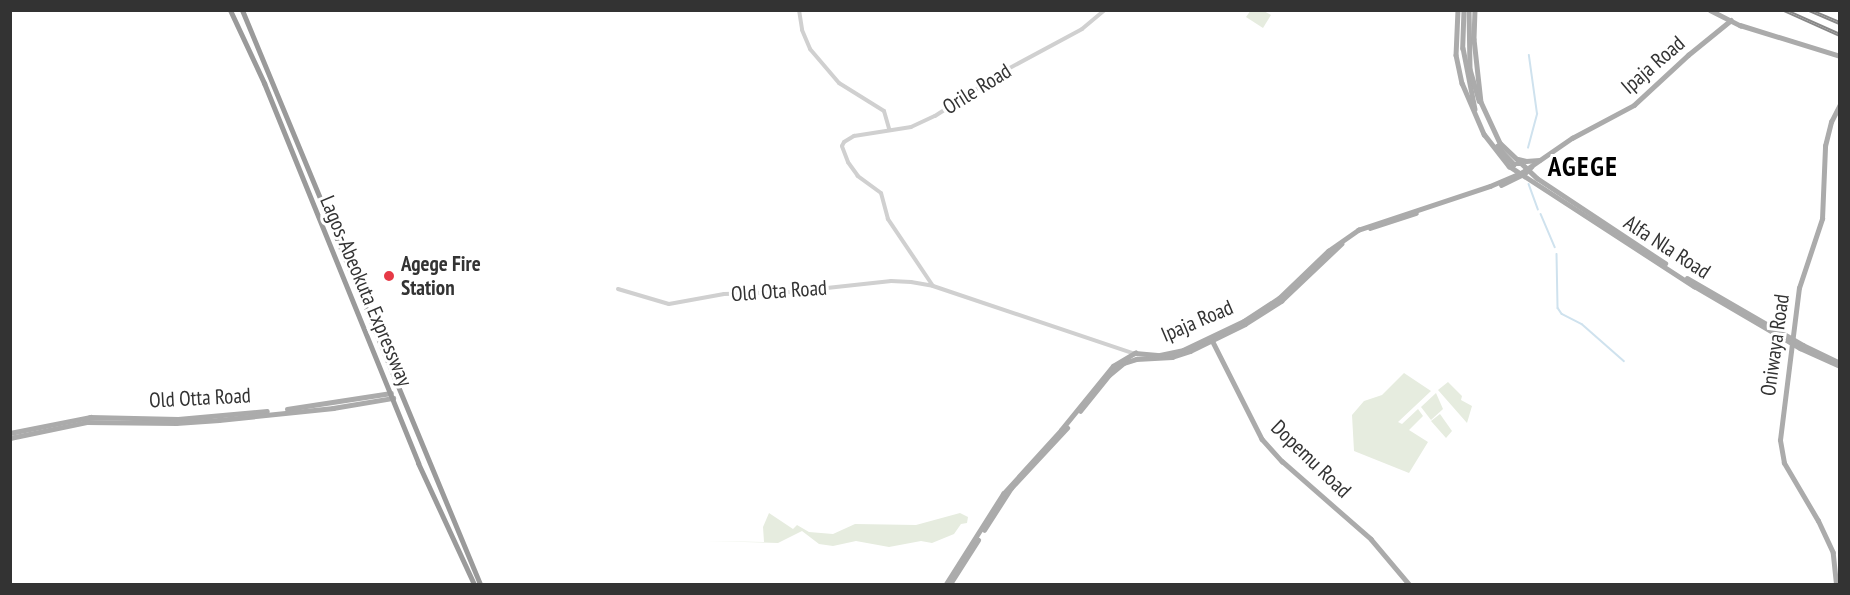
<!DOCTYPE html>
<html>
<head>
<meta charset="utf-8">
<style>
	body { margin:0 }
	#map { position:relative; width:1850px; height:595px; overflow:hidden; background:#fff; font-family:"PT Sans Narrow",sans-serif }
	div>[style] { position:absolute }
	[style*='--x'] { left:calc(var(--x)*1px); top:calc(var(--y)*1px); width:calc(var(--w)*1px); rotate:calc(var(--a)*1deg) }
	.green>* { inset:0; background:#e6ecdf }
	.stream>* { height:1.5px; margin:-0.75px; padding:0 0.75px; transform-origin:0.75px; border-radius:0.75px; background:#cfe2ee }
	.minor>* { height:4px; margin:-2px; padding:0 2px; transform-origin:2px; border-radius:2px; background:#d0d0d0 }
	.major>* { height:4.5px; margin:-2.25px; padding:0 2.25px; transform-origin:2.25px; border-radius:2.25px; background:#ababab }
	.highway>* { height:5px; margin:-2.5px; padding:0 2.5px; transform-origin:2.5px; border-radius:2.5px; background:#9a9a9a }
	.rail>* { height:4px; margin-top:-2px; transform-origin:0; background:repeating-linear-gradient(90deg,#fff 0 4.5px,#888 0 9px); box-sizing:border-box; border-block:2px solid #888 }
	.dots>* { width:16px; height:16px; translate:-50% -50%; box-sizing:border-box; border:3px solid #fff; border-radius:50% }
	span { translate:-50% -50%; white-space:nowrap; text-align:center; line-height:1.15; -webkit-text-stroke:6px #fff; paint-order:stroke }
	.street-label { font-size:21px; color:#333 }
	.poi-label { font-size:21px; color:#333; font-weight:700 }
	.left { translate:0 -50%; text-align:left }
	.district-label { font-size:27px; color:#000; font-weight:700; letter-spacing:1.5px }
	.frame { position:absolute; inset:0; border:12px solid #333; pointer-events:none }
</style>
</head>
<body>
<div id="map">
	<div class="green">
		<i style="clip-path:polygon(1251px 10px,1264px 11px,1271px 15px,1263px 28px,1246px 17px)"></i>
		<i style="clip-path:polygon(1404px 373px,1431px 391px,1398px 422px,1402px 424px,1418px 409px,1423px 416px,1409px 430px,1428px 442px,1409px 473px,1354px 451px,1352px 415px,1364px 401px,1382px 395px)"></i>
		<i style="clip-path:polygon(1448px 382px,1462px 396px,1461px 400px,1472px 406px,1467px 423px,1438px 390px)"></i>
		<i style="clip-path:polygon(1436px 393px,1443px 409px,1431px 420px,1421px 407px)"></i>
		<i style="clip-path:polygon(1440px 414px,1452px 431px,1446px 438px,1431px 421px)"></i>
		<i style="clip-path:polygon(769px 513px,793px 529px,797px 525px,809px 532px,833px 534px,855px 524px,916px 525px,960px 513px,968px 517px,967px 523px,961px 524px,954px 534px,932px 543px,921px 541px,889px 547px,856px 541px,833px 546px,819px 544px,802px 531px,778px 543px,705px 541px,764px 542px,763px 527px)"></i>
	</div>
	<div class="stream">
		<i style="--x:1528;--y:148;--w:35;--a:-75"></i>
		<i style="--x:1537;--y:114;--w:59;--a:-97.9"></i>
		<i style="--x:1529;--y:184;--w:27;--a:70"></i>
		<i style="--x:1541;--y:214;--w:36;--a:67"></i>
		<i style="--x:1557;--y:254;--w:54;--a:88.9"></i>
		<i style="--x:1558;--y:308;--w:7;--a:56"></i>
		<i style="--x:1562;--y:314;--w:22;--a:27"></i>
		<i style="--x:1582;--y:324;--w:56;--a:41.4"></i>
	</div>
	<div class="minor">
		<i style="--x:799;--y:10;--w:20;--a:81"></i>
		<i style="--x:802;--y:30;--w:21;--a:67"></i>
		<i style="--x:810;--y:49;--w:45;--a:49.5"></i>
		<i style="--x:839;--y:83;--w:53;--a:31.9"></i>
		<i style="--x:884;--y:111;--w:19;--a:74"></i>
		<i style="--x:933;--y:286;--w:81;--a:-123.9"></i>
		<i style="--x:888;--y:219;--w:27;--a:-105"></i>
		<i style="--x:881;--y:193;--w:29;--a:-144"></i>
		<i style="--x:858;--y:176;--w:17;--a:-126"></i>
		<i style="--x:848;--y:162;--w:17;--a:-111"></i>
		<i style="--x:842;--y:146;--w:4;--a:-63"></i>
		<i style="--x:844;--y:142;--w:12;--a:-31"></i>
		<i style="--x:854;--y:136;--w:58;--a:-9"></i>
		<i style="--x:911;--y:127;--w:26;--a:-25"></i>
		<i style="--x:935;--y:116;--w:85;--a:-32.9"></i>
		<i style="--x:1006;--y:70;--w:86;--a:-28.3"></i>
		<i style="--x:1082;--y:29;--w:30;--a:-40"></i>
		<i style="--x:618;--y:289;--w:53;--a:16.4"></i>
		<i style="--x:669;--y:304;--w:56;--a:-10.3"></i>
		<i style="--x:724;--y:294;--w:66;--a:-1.7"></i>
		<i style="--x:790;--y:292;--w:102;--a:-6.2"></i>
		<i style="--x:891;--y:281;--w:20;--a:3"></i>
		<i style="--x:911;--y:282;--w:22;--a:10"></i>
		<i style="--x:933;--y:286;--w:213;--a:18.6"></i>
	</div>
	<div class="major">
		<i style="--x:1458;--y:10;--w:45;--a:92.5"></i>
		<i style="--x:1456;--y:55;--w:29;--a:78"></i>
		<i style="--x:1462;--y:83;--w:56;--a:66.7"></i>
		<i style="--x:1484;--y:134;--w:41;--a:52"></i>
		<i style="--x:1509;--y:166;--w:221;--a:33"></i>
		<i style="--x:1694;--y:286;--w:123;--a:30.3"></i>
		<i style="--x:1800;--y:348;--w:44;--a:24.2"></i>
		<i style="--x:1464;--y:10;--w:38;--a:92"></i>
		<i style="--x:1463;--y:48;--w:62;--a:78.9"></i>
		<i style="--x:1469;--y:10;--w:59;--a:89"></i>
		<i style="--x:1470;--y:69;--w:33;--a:74"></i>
		<i style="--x:1475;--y:10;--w:29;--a:92"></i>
		<i style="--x:1474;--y:39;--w:63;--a:83.7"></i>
		<i style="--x:1481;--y:102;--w:45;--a:65.1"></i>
		<i style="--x:1500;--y:143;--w:51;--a:43.4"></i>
		<i style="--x:1537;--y:178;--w:154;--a:33.6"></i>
		<i style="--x:1710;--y:10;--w:34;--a:27"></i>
		<i style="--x:1740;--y:25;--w:105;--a:17.2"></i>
		<i style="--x:1497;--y:146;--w:25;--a:47"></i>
		<i style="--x:1514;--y:164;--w:8;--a:0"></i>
		<i style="--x:1518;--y:159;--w:8;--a:14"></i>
		<i style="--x:1526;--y:161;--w:13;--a:-4"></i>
		<i style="--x:1501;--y:185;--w:25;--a:-26"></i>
		<i style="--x:1524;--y:174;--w:10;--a:-45"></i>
		<i style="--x:1370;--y:228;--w:48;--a:-18.1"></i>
		<i style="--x:1687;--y:278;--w:134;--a:30"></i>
		<i style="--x:1803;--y:345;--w:41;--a:25.9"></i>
		<i style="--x:1212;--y:340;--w:111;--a:63.2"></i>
		<i style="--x:1262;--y:439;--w:30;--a:48"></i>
		<i style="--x:1282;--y:461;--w:118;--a:41.2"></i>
		<i style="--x:1371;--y:539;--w:59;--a:49.8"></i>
		<i style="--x:287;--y:409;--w:105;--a:-8.7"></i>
		<i style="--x:1080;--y:411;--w:46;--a:-51.1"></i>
		<i style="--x:1109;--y:375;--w:19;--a:-39"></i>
		<i style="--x:1124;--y:363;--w:13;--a:-18"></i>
		<i style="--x:1136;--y:359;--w:36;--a:-3"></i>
		<i style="--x:1172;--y:357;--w:19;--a:-18"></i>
		<i style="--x:1190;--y:351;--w:61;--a:-26.1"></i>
		<i style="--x:1245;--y:324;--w:43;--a:-32.6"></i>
		<i style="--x:1281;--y:301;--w:83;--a:-43.5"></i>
		<i style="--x:10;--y:433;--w:82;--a:-11.3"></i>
		<i style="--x:90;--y:417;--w:88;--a:1.3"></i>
		<i style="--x:178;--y:419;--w:89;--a:-5.1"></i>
		<i style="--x:10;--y:438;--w:79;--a:-11.7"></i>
		<i style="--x:87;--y:422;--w:89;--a:0.6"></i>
		<i style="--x:176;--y:423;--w:43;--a:-4"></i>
		<i style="--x:219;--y:420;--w:115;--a:-6"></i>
		<i style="--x:333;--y:408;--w:61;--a:-9.5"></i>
		<i style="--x:984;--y:530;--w:50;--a:-57.3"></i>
		<i style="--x:1011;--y:488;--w:82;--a:-47"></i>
		<i style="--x:946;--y:584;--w:107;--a:-57.7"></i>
		<i style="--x:1003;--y:494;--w:86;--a:-47.8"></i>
		<i style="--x:1061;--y:430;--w:82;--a:-50.9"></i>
		<i style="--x:1113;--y:366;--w:26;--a:-31"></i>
		<i style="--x:1135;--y:353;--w:25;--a:5"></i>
		<i style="--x:1160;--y:355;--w:24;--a:-12"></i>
		<i style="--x:1183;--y:350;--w:68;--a:-25.4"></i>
		<i style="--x:1244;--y:321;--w:42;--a:-33.3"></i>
		<i style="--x:1279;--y:298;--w:68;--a:-43.8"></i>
		<i style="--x:1328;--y:251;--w:37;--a:-35"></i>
		<i style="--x:1358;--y:230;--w:139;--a:-18.4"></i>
		<i style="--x:1490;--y:186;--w:34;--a:-23"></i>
		<i style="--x:1521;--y:173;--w:62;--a:-34.5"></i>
		<i style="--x:1572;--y:138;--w:70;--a:-28"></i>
		<i style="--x:1634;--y:105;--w:74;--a:-42.8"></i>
		<i style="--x:1688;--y:55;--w:55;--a:-39.1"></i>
		<i style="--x:950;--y:584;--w:52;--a:-57.5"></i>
		<i style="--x:1836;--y:584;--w:31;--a:-96"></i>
		<i style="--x:1833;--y:553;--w:35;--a:-115"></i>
		<i style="--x:1818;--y:521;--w:67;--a:-120.4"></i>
		<i style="--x:1784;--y:463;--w:23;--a:-100"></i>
		<i style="--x:1780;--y:440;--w:153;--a:-82.9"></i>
		<i style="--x:1799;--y:288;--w:73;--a:-71.6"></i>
		<i style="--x:1822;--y:219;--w:73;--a:-87.6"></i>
		<i style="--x:1825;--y:146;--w:25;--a:-76"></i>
		<i style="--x:1831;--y:122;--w:20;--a:-63"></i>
	</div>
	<div class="highway">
		<i style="--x:230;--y:10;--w:81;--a:65"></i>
		<i style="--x:264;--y:83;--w:410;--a:67.9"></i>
		<i style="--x:418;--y:463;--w:133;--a:65.2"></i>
		<i style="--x:242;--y:10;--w:621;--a:67.48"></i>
	</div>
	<div class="rail">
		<i style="--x:1784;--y:10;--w:61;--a:24.1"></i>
		<i style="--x:1809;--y:10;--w:34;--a:23"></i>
	</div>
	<div class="dots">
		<i style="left:389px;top:276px;background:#e63946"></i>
	</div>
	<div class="street-label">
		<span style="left:1653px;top:65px;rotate:-41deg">Ipaja Road</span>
		<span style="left:977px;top:89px;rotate:-32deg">Orile Road</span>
		<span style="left:1667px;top:247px;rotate:33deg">Alfa Nla Road</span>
		<span style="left:366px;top:291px;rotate:67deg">Lagos-Abeokuta Expressway</span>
		<span style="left:779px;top:291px;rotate:-4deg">Old Ota Road</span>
		<span style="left:1197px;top:321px;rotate:-23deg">Ipaja Road</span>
		<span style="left:1775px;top:345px;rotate:-82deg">Oniwaya Road</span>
		<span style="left:200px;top:398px;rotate:-3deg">Old Otta Road</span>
		<span style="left:1311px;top:459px;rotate:44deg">Dopemu Road</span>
	</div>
	<div class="poi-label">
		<span class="left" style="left:401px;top:276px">Agege Fire<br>Station</span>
	</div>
	<div class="district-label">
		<span style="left:1583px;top:167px">AGEGE</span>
	</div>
	<div class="frame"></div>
</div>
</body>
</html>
